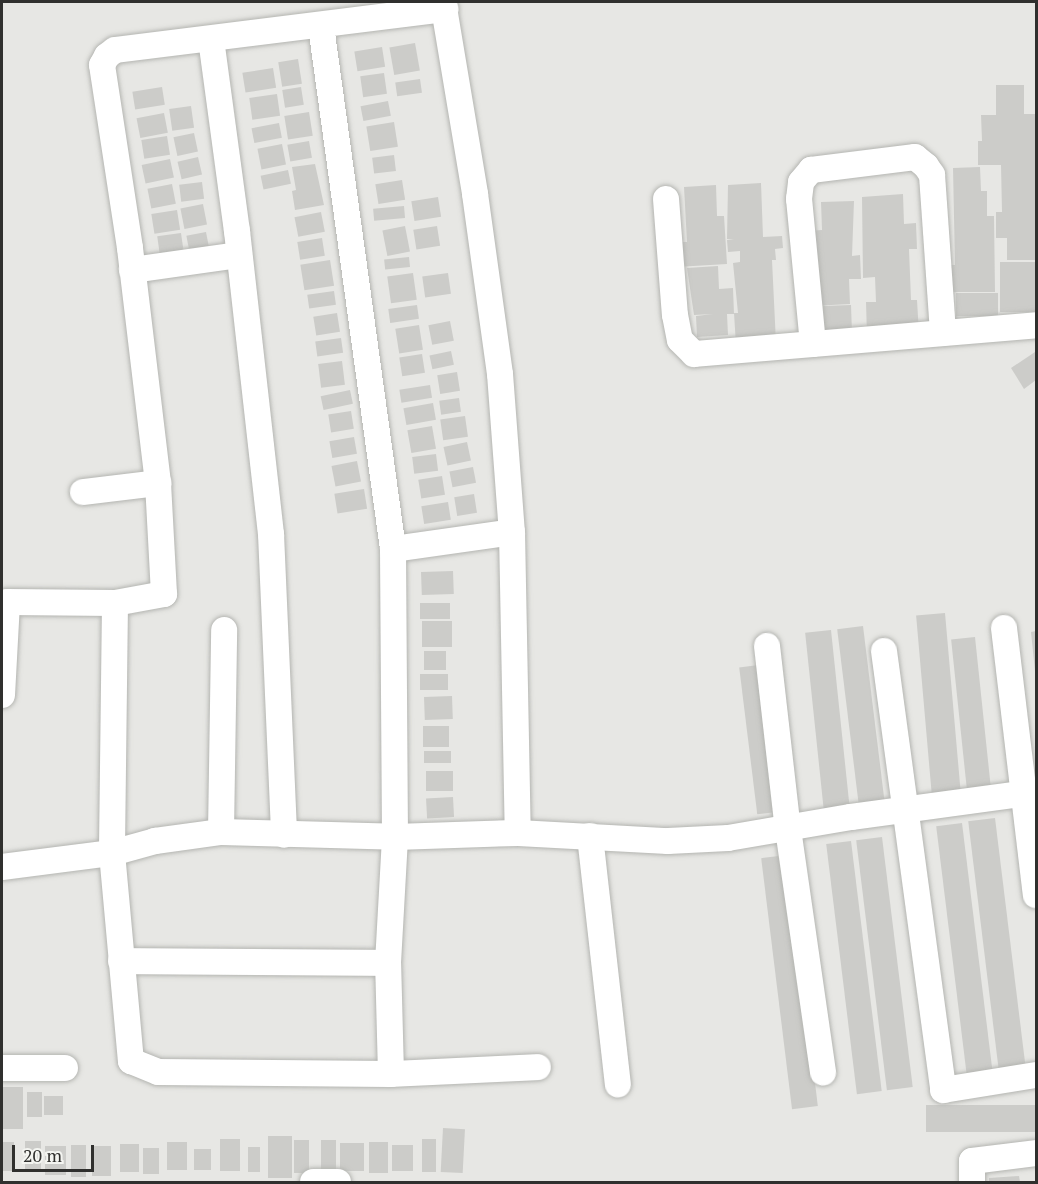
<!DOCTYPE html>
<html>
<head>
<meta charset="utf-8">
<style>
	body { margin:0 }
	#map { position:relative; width:1038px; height:1184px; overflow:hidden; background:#e7e7e4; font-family:"PT Serif",serif }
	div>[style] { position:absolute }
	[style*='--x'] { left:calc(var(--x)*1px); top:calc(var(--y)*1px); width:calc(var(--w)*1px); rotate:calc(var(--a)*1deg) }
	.building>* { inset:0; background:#ccccc9; transform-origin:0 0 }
	.roads { filter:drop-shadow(0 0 2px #b4b5b1) drop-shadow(0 0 2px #b4b5b1) }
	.minor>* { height:26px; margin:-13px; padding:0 13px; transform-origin:13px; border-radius:13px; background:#fff }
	span { translate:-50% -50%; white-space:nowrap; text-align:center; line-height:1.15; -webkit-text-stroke:6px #f4f5f1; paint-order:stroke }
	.frame { position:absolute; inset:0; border:3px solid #30302e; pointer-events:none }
	.scale { position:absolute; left:12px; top:1145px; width:82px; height:27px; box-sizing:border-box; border:3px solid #30302e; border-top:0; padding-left:8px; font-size:18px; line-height:21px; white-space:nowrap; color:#30302e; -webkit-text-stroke:4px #f4f5f1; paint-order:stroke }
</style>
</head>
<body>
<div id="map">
	<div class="building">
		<i style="left:415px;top:43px;width:28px;height:26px;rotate:80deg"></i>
		<i style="left:382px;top:47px;width:20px;height:28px;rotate:81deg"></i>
		<i style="left:298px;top:59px;width:25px;height:20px;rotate:81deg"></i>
		<i style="left:273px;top:68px;width:20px;height:31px;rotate:81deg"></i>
		<i style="left:384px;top:73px;width:21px;height:24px;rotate:82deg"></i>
		<i style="left:420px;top:79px;width:14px;height:25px;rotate:82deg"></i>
		<i style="clip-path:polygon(996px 85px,1024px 85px,1024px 114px,1035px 114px,1036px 260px,1007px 260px,1007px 238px,996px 238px,996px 212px,1002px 212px,1001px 165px,978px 165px,978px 141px,982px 141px,981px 115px,996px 115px)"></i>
		<i style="left:162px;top:87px;width:18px;height:30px;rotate:81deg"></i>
		<i style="left:301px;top:87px;width:18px;height:19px;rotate:81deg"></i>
		<i style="left:277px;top:94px;width:22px;height:28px;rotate:82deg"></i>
		<i style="left:388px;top:101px;width:15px;height:28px;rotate:79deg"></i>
		<i style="left:191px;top:106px;width:22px;height:22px;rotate:82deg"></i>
		<i style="left:309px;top:112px;width:24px;height:25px;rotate:81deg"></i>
		<i style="left:164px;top:113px;width:20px;height:28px;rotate:79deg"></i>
		<i style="left:394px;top:122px;width:25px;height:28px;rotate:81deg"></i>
		<i style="left:279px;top:123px;width:15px;height:28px;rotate:79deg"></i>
		<i style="left:194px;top:133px;width:19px;height:21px;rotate:78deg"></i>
		<i style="left:167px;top:136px;width:19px;height:26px;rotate:81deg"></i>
		<i style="left:309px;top:141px;width:17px;height:22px;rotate:80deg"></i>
		<i style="left:282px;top:144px;width:21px;height:25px;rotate:79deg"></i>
		<i style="left:394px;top:155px;width:16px;height:22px;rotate:83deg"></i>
		<i style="left:198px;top:157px;width:18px;height:21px;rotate:77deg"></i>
		<i style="left:170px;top:159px;width:19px;height:29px;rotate:78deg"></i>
		<i style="clip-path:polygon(315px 164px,324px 205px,295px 210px,292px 191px,296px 190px,292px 167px)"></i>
		<i style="clip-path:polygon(980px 167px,981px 191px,987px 191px,987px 216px,994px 216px,995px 292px,945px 292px,945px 265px,955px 265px,953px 168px)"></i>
		<i style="left:288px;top:170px;width:14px;height:28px;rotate:78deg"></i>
		<i style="left:402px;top:180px;width:20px;height:27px;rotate:81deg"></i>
		<i style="left:202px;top:182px;width:17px;height:23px;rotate:83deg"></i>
		<i style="clip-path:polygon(761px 183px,763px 237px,782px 236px,783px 248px,775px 249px,776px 260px,772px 260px,776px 343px,736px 345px,734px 313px,738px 313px,733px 263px,740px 262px,740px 251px,728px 252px,727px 240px,734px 239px,727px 239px,728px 185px)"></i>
		<i style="left:172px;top:184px;width:20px;height:25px;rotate:79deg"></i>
		<i style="clip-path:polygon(716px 185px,717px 216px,724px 216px,727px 264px,676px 267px,675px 242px,687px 242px,684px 187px)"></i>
		<i style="clip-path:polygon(903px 194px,904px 224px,916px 223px,917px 249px,909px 249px,911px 300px,917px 300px,919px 334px,867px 336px,866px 302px,876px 302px,875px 277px,863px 278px,862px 197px)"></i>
		<i style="left:438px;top:197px;width:20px;height:27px;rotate:81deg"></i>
		<i style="clip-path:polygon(854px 201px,852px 256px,860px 255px,861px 279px,849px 279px,850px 304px,812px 306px,806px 231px,822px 230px,821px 202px)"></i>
		<i style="left:203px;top:204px;width:21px;height:23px;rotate:79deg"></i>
		<i style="left:404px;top:206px;width:12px;height:31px;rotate:85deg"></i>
		<i style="left:177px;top:210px;width:20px;height:26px;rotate:81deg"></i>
		<i style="left:321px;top:212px;width:20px;height:27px;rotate:79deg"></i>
		<i style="left:405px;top:226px;width:26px;height:23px;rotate:79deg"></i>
		<i style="left:437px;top:226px;width:20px;height:24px;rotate:81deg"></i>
		<i style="left:206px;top:232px;width:16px;height:20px;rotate:79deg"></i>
		<i style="left:181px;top:233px;width:21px;height:24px;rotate:82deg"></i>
		<i style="left:322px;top:238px;width:18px;height:25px;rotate:81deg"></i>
		<i style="left:409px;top:257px;width:10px;height:25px;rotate:84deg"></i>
		<i style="left:330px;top:260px;width:26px;height:30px;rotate:81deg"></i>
		<i style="left:1000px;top:262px;width:36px;height:50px"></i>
		<i style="clip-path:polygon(718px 266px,719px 289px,733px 288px,734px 314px,727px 314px,728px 335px,697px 337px,696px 316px,713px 314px,694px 315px,687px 268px)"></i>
		<i style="left:413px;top:273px;width:27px;height:26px;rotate:82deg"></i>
		<i style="left:448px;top:273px;width:21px;height:26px;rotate:82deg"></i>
		<i style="left:334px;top:291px;width:14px;height:27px;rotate:82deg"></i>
		<i style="left:956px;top:293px;width:42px;height:23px"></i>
		<i style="left:417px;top:305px;width:14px;height:29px;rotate:82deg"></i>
		<i style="left:851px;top:305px;width:26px;height:28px;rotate:88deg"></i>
		<i style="left:337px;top:313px;width:19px;height:24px;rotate:81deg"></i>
		<i style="left:450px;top:321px;width:20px;height:22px;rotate:79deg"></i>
		<i style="left:419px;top:325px;width:25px;height:24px;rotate:81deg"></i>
		<i style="left:341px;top:338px;width:15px;height:26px;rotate:82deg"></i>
		<i style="left:451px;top:351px;width:14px;height:22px;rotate:78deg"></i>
		<i style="clip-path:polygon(1035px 352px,1036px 380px,1024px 389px,1011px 368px)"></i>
		<i style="left:422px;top:354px;width:19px;height:23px;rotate:81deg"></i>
		<i style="left:342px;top:361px;width:24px;height:24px;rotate:83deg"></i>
		<i style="left:457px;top:372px;width:19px;height:20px;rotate:81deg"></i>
		<i style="left:430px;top:385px;width:13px;height:31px;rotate:81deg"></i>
		<i style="left:350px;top:390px;width:14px;height:30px;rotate:78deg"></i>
		<i style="left:459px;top:398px;width:14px;height:20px;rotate:82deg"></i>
		<i style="left:433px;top:403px;width:17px;height:30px;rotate:80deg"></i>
		<i style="left:351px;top:411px;width:18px;height:23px;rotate:81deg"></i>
		<i style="left:465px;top:416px;width:21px;height:25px;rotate:82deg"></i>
		<i style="left:432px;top:426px;width:23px;height:25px;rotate:80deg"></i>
		<i style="left:354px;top:437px;width:17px;height:25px;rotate:80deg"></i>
		<i style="left:467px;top:442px;width:19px;height:24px;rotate:78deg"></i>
		<i style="left:436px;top:454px;width:17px;height:24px;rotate:83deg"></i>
		<i style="left:357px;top:461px;width:21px;height:26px;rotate:79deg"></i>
		<i style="left:473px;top:467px;width:16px;height:24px;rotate:79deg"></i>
		<i style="left:442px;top:476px;width:19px;height:24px;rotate:81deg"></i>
		<i style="left:364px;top:489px;width:20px;height:30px;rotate:81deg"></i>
		<i style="left:474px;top:494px;width:19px;height:20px;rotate:81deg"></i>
		<i style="left:448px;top:502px;width:18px;height:27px;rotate:81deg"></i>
		<i style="left:453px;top:571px;width:23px;height:32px;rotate:88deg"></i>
		<i style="left:420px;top:603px;width:30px;height:16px"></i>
		<i style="left:945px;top:613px;width:180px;height:29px;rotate:85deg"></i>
		<i style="left:452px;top:621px;width:26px;height:30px;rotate:90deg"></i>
		<i style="left:863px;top:626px;width:178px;height:26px;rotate:83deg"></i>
		<i style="left:831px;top:630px;width:177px;height:26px;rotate:84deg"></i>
		<i style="clip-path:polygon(1036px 631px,1036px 671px,1035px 671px,1031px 632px)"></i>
		<i style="left:975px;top:637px;width:153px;height:24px;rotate:84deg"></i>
		<i style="left:446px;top:651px;width:19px;height:22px;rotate:90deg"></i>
		<i style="left:767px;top:664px;width:148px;height:28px;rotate:83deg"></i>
		<i style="left:420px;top:674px;width:28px;height:16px"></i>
		<i style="left:452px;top:696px;width:23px;height:28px;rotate:88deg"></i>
		<i style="left:423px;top:726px;width:26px;height:21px"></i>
		<i style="left:424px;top:751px;width:27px;height:12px"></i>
		<i style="left:453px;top:771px;width:20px;height:27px;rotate:90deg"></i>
		<i style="left:453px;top:797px;width:20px;height:27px;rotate:87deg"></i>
		<i style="left:995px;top:818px;width:253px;height:27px;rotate:83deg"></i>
		<i style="left:962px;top:823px;width:253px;height:26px;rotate:83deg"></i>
		<i style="left:882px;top:837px;width:252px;height:26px;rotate:83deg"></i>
		<i style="left:851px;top:841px;width:252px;height:25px;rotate:83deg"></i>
		<i style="left:787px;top:855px;width:253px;height:26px;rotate:83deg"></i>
		<i style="left:2px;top:1087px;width:21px;height:42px"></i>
		<i style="left:27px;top:1092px;width:15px;height:25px"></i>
		<i style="left:44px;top:1096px;width:19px;height:19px"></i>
		<i style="left:1036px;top:1105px;width:27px;height:110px;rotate:90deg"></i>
		<i style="left:443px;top:1128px;width:22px;height:44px;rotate:3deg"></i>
		<i style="left:268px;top:1136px;width:24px;height:42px"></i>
		<i style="left:220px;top:1139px;width:20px;height:32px"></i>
		<i style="left:422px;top:1139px;width:14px;height:33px"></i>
		<i style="left:294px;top:1140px;width:15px;height:33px"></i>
		<i style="left:321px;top:1140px;width:15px;height:32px"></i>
		<i style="left:25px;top:1141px;width:16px;height:31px"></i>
		<i style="left:2px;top:1142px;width:12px;height:29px"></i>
		<i style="left:167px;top:1142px;width:20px;height:28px"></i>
		<i style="left:369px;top:1142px;width:19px;height:31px"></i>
		<i style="left:340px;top:1143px;width:24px;height:28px"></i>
		<i style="left:120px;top:1144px;width:19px;height:28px"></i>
		<i style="left:71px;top:1145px;width:15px;height:32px"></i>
		<i style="left:392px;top:1145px;width:21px;height:26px"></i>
		<i style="left:45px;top:1146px;width:21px;height:29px"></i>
		<i style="left:92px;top:1146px;width:19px;height:30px"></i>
		<i style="left:248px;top:1147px;width:12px;height:25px"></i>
		<i style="left:143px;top:1148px;width:16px;height:26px"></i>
		<i style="left:194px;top:1149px;width:17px;height:21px"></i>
		<i style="clip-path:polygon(1019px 1176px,1020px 1182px,989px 1182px,989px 1178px)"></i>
	</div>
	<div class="roads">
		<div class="minor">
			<i style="--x:443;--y:2;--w:195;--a:80.5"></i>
			<i style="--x:475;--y:194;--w:182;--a:82.1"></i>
			<i style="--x:500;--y:374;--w:158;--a:85.7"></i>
			<i style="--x:512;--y:532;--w:301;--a:88.9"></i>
			<i style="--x:211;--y:39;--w:194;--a:82.3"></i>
			<i style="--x:237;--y:231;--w:305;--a:83.6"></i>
			<i style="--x:271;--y:534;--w:301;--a:87.5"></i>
			<i style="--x:666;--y:199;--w:116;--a:85.6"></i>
			<i style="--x:675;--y:315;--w:25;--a:79"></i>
			<i style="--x:680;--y:340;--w:20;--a:45"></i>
			<i style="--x:694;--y:354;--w:343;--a:-4.8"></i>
			<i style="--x:132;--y:270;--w:108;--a:-8"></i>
			<i style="--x:813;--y:344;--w:146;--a:-95.5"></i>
			<i style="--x:799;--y:199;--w:17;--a:-83"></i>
			<i style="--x:801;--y:182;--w:16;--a:-50"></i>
			<i style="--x:811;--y:170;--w:105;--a:-7.1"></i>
			<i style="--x:915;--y:157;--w:14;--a:39"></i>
			<i style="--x:926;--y:166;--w:11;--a:56"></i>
			<i style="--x:932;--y:175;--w:158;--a:86"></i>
			<i style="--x:83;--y:492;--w:76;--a:-6.8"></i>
			<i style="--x:393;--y:549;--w:120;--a:-8.1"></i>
			<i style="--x:115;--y:603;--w:250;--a:90.7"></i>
			<i style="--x:112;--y:853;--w:209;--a:84.8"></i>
			<i style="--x:131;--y:1061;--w:29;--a:22"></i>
			<i style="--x:158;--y:1072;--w:233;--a:0.5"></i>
			<i style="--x:391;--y:1074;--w:111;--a:-91.5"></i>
			<i style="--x:388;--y:963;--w:126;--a:-86.8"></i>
			<i style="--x:395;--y:837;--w:288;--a:-90.4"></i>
			<i style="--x:393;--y:549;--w:528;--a:-97.84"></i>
			<i style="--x:1004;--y:628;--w:269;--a:83.2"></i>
			<i style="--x:767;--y:646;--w:184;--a:83.5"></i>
			<i style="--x:788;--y:829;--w:246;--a:81.8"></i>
			<i style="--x:884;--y:651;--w:443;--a:82.3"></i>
			<i style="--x:943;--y:1090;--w:94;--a:-9.2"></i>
			<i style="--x:2;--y:695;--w:93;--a:-86.9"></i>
			<i style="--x:7;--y:602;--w:108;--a:0.5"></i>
			<i style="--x:115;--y:603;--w:50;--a:-10.4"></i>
			<i style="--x:164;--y:594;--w:111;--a:-93.1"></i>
			<i style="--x:158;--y:483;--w:237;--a:-96.8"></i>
			<i style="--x:130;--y:248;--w:185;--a:-98.7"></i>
			<i style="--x:102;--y:65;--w:10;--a:-61"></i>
			<i style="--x:107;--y:56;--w:10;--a:-37"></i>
			<i style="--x:115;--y:50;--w:333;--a:-7.1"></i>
			<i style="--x:221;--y:832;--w:202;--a:-89.1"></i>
			<i style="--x:590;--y:836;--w:250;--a:83.6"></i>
			<i style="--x:2;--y:867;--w:111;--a:-7.3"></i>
			<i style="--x:112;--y:853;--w:45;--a:-15.6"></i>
			<i style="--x:155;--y:841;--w:67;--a:-7.8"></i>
			<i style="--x:221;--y:832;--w:174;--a:1.6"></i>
			<i style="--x:395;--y:837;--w:123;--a:-1.9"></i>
			<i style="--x:518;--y:833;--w:150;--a:3.1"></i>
			<i style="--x:668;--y:841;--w:60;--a:-2.9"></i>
			<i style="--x:728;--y:838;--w:125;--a:-9.7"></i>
			<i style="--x:851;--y:817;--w:187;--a:-7.7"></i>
			<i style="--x:121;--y:961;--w:267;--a:0.4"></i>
			<i style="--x:2;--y:1068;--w:63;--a:0"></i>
			<i style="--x:391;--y:1074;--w:147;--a:-2.7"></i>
			<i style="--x:313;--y:1182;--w:25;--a:0"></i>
			<i style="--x:972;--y:1182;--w:21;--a:-90"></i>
			<i style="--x:972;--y:1161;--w:64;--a:-7.1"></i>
		</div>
	</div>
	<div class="frame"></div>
	<div class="scale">20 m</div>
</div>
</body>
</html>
